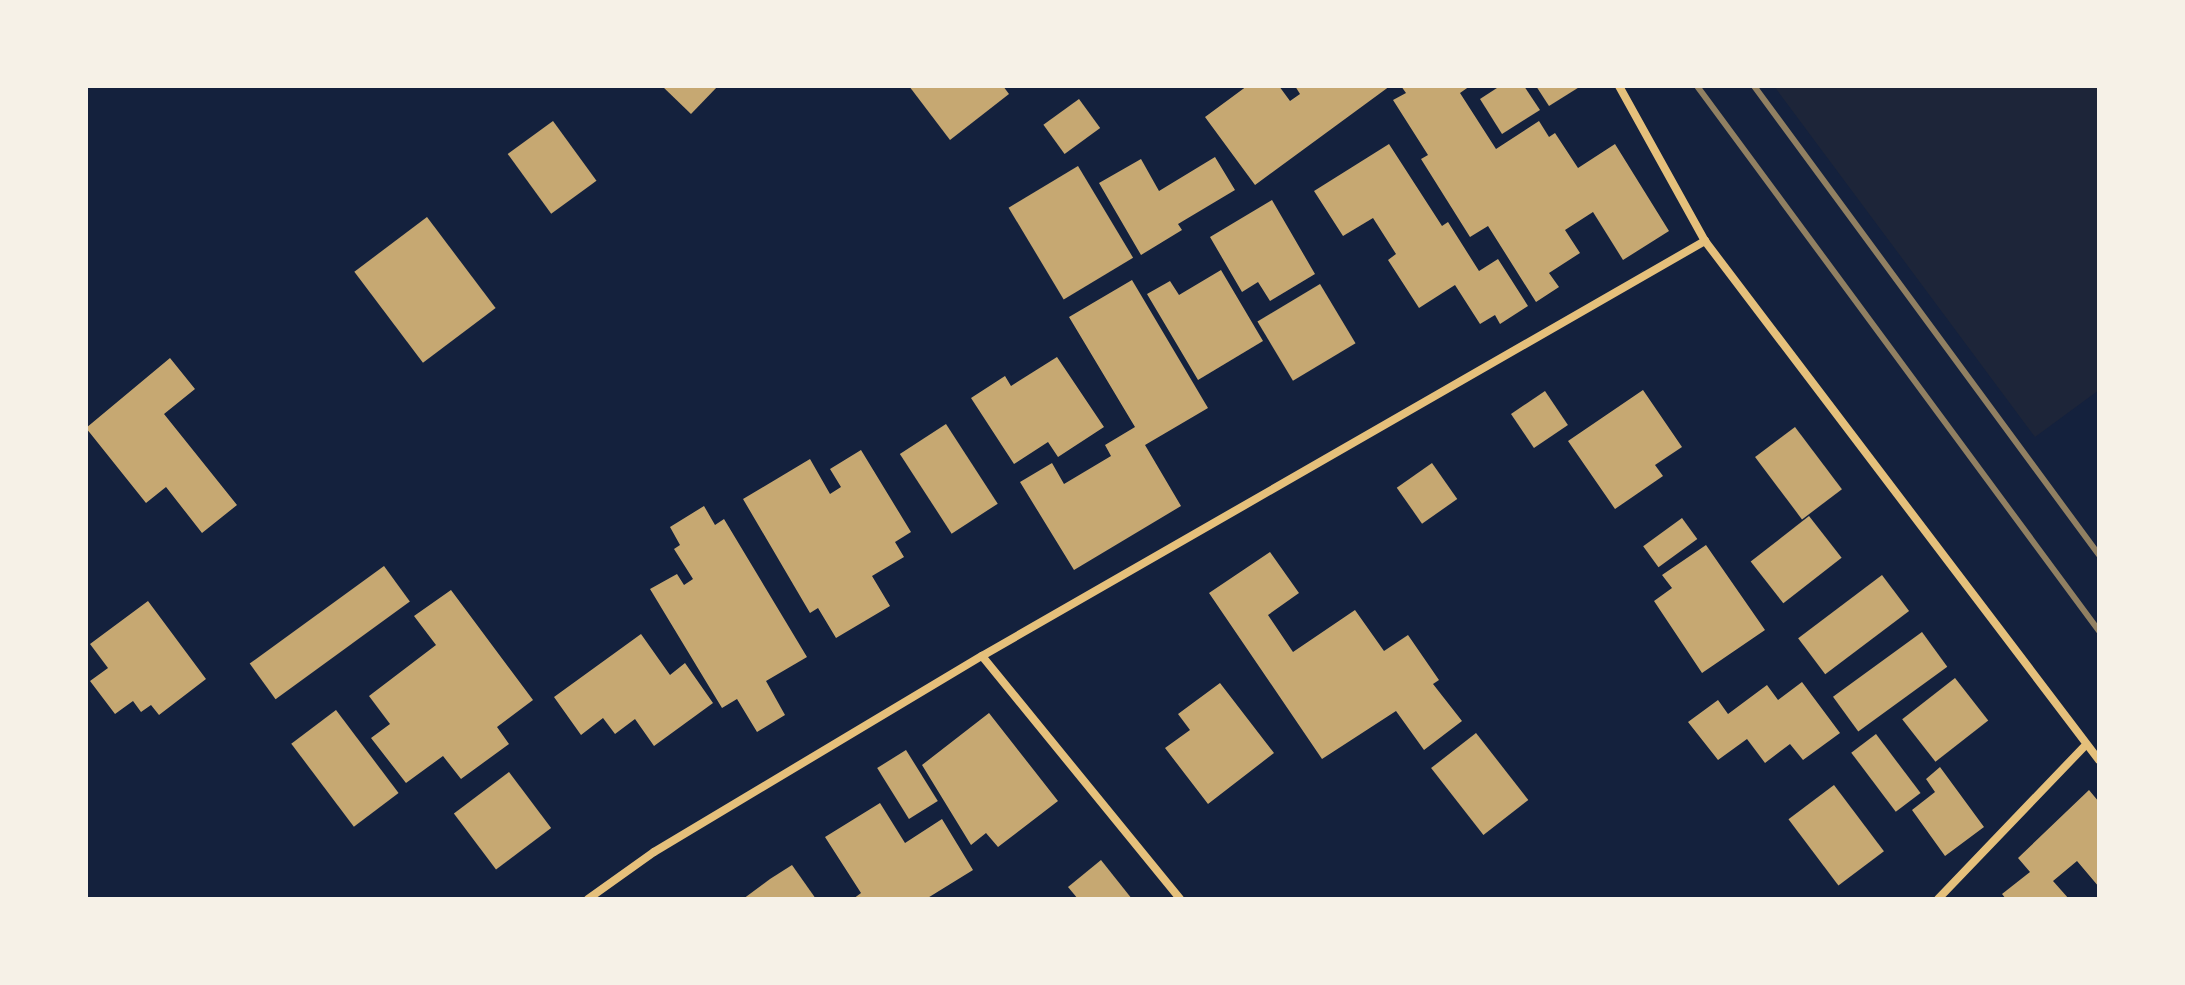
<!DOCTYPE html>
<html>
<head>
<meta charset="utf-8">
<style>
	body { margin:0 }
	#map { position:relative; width:2185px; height:985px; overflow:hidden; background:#14213d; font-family:"Nunito Sans",sans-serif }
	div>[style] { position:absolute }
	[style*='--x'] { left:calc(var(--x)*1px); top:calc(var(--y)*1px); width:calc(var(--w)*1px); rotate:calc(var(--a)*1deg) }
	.green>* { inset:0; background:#1d2539 }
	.building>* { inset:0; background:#c6a872; transform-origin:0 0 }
	.minor>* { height:8px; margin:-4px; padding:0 4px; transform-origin:4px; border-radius:4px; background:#e5c07b }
	.rail>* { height:6px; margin:-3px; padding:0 3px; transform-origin:3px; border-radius:3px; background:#918062 }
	span { translate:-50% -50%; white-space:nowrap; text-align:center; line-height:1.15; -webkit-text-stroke:7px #f6f1e7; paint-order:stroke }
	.frame { position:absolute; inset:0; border:88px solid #f6f1e7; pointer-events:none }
</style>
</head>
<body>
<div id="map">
	<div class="green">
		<i style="clip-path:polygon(1774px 86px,2099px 86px,2099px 390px,2035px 437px)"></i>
	</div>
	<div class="building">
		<i style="clip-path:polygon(662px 86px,718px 86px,691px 114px)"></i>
		<i style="clip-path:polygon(909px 86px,1003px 86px,1009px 94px,950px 140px)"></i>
		<i style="clip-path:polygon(1247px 86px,1279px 86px,1290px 101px,1300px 94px,1295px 86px,1390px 86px,1255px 185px,1205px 117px)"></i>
		<i style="clip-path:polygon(1401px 86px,1470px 86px,1460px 93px,1496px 149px,1539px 121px,1549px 137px,1555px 133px,1578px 168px,1615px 144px,1669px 231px,1623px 260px,1593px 212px,1565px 230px,1580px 253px,1549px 273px,1559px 287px,1536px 302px,1488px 226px,1470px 237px,1421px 159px,1428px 155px,1393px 100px,1406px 93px)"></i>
		<i style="clip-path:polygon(1500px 86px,1524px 86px,1540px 110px,1502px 134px,1480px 99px)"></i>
		<i style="clip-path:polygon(1536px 86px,1581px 86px,1549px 106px)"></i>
		<i style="left:1079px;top:99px;width:36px;height:44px;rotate:54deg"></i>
		<i style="left:553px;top:121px;width:74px;height:56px;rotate:54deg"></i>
		<i style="clip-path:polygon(1389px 144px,1442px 226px,1448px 222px,1479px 271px,1498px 259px,1528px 306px,1500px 324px,1495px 315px,1480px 324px,1455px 285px,1419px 308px,1388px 260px,1396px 254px,1373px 218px,1343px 236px,1314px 191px)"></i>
		<i style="clip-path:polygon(1215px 157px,1235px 190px,1178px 224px,1182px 230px,1141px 255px,1099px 183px,1141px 159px,1159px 191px)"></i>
		<i style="left:1078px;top:166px;width:107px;height:81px;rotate:59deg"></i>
		<i style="clip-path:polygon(1272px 200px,1315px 274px,1270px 301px,1258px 282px,1242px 292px,1210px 237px)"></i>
		<i style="left:427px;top:217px;width:114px;height:91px;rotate:53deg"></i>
		<i style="clip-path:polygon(1221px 270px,1263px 341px,1198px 380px,1147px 294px,1170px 281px,1179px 295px)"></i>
		<i style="clip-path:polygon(1132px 280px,1208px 408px,1145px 445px,1181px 506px,1074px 570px,1020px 482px,1052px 463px,1064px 484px,1111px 456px,1105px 445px,1135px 427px,1069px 317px)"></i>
		<i style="left:1320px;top:284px;width:69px;height:73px;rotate:59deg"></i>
		<i style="clip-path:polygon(1057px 357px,1104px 427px,1058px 457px,1048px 442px,1014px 464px,971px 398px,1005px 376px,1011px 386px)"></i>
		<i style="clip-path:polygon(170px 358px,195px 389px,164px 414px,237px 505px,202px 533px,166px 487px,146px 503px,86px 428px)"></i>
		<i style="clip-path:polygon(1643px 390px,1682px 447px,1655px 465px,1663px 476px,1615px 509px,1568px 441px)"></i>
		<i style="left:1545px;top:391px;width:41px;height:41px;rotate:56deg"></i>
		<i style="left:946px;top:424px;width:95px;height:55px;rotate:57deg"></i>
		<i style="left:1795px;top:427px;width:78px;height:50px;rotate:53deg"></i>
		<i style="clip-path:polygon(861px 450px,911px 532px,895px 542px,904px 557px,872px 576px,890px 606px,836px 638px,818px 608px,810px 613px,743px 499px,810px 459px,830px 494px,841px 487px,830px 469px)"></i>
		<i style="left:1432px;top:463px;width:44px;height:43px;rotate:55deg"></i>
		<i style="clip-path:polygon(704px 506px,715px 525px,724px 519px,807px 657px,766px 681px,785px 715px,757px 732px,737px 699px,722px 708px,650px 589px,677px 574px,684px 585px,693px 579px,674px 549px,680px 545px,670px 527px)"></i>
		<i style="left:1809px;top:516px;width:53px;height:74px;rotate:52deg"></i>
		<i style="left:1682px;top:518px;width:26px;height:48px;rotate:54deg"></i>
		<i style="clip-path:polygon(1706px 545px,1765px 630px,1702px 673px,1654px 601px,1672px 588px,1662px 575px)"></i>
		<i style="clip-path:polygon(1270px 552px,1299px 593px,1268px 615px,1293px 652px,1355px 610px,1384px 651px,1408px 635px,1439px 680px,1433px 684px,1462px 721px,1424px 750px,1396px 711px,1322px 759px,1209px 593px)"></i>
		<i style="left:384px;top:566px;width:44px;height:166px;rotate:54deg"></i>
		<i style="left:1882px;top:575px;width:45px;height:105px;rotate:53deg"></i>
		<i style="clip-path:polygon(451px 590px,533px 700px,497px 727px,509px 744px,461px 779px,443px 756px,406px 783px,371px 738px,390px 724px,369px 696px,436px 645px,414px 616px)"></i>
		<i style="clip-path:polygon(148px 601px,206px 679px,159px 715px,151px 705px,141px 712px,133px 701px,115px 714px,90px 681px,108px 668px,90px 644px)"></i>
		<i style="left:1922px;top:632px;width:43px;height:110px;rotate:54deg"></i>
		<i style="clip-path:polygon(641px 634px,670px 675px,685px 663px,713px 703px,654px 746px,635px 719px,615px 734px,603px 718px,581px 735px,554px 697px)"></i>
		<i style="left:1955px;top:678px;width:54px;height:67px;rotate:52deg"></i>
		<i style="clip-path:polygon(1802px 682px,1840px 733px,1803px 760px,1790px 744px,1765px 763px,1747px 739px,1718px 760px,1688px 722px,1718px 700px,1728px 714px,1767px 685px,1778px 700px)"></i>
		<i style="clip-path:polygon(1220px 683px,1274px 753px,1208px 804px,1165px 748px,1190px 730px,1178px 714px)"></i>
		<i style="left:336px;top:710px;width:104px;height:56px;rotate:53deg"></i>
		<i style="clip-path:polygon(989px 713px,1058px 801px,998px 847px,986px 833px,971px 845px,922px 765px)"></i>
		<i style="left:1476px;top:733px;width:85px;height:57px;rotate:52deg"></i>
		<i style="left:1876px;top:734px;width:74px;height:31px;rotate:53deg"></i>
		<i style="left:906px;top:750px;width:60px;height:34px;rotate:58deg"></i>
		<i style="clip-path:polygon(1940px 767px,1984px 827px,1945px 856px,1912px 810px,1935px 792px,1926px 779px)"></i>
		<i style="left:509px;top:772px;width:70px;height:69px;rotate:53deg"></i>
		<i style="left:1834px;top:785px;width:83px;height:57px;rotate:53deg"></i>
		<i style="clip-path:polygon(2089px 790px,2099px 802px,2099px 887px,2077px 861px,2053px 881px,2069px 899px,2006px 899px,2002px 894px,2030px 872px,2018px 858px)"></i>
		<i style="clip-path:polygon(880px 803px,905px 843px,942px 819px,973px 870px,926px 899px,853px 899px,861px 893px,825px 837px)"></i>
		<i style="clip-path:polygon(1101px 860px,1132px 899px,1078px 899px,1068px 887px)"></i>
		<i style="clip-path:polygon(792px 865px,816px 899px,743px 899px,770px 879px)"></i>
	</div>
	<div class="minor">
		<i style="--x:1619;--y:86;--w:177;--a:61"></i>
		<i style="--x:1705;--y:241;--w:652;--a:52.8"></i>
		<i style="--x:982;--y:656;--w:313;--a:50.8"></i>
		<i style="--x:588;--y:899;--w:81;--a:-35.5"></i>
		<i style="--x:654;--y:852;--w:382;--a:-30.9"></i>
		<i style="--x:982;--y:656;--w:834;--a:-29.86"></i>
		<i style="--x:1938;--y:899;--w:211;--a:-46.2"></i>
	</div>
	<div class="rail">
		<i style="--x:1697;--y:86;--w:677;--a:53.59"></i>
		<i style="--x:1754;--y:86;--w:582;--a:53.66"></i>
	</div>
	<div class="frame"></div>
</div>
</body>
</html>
